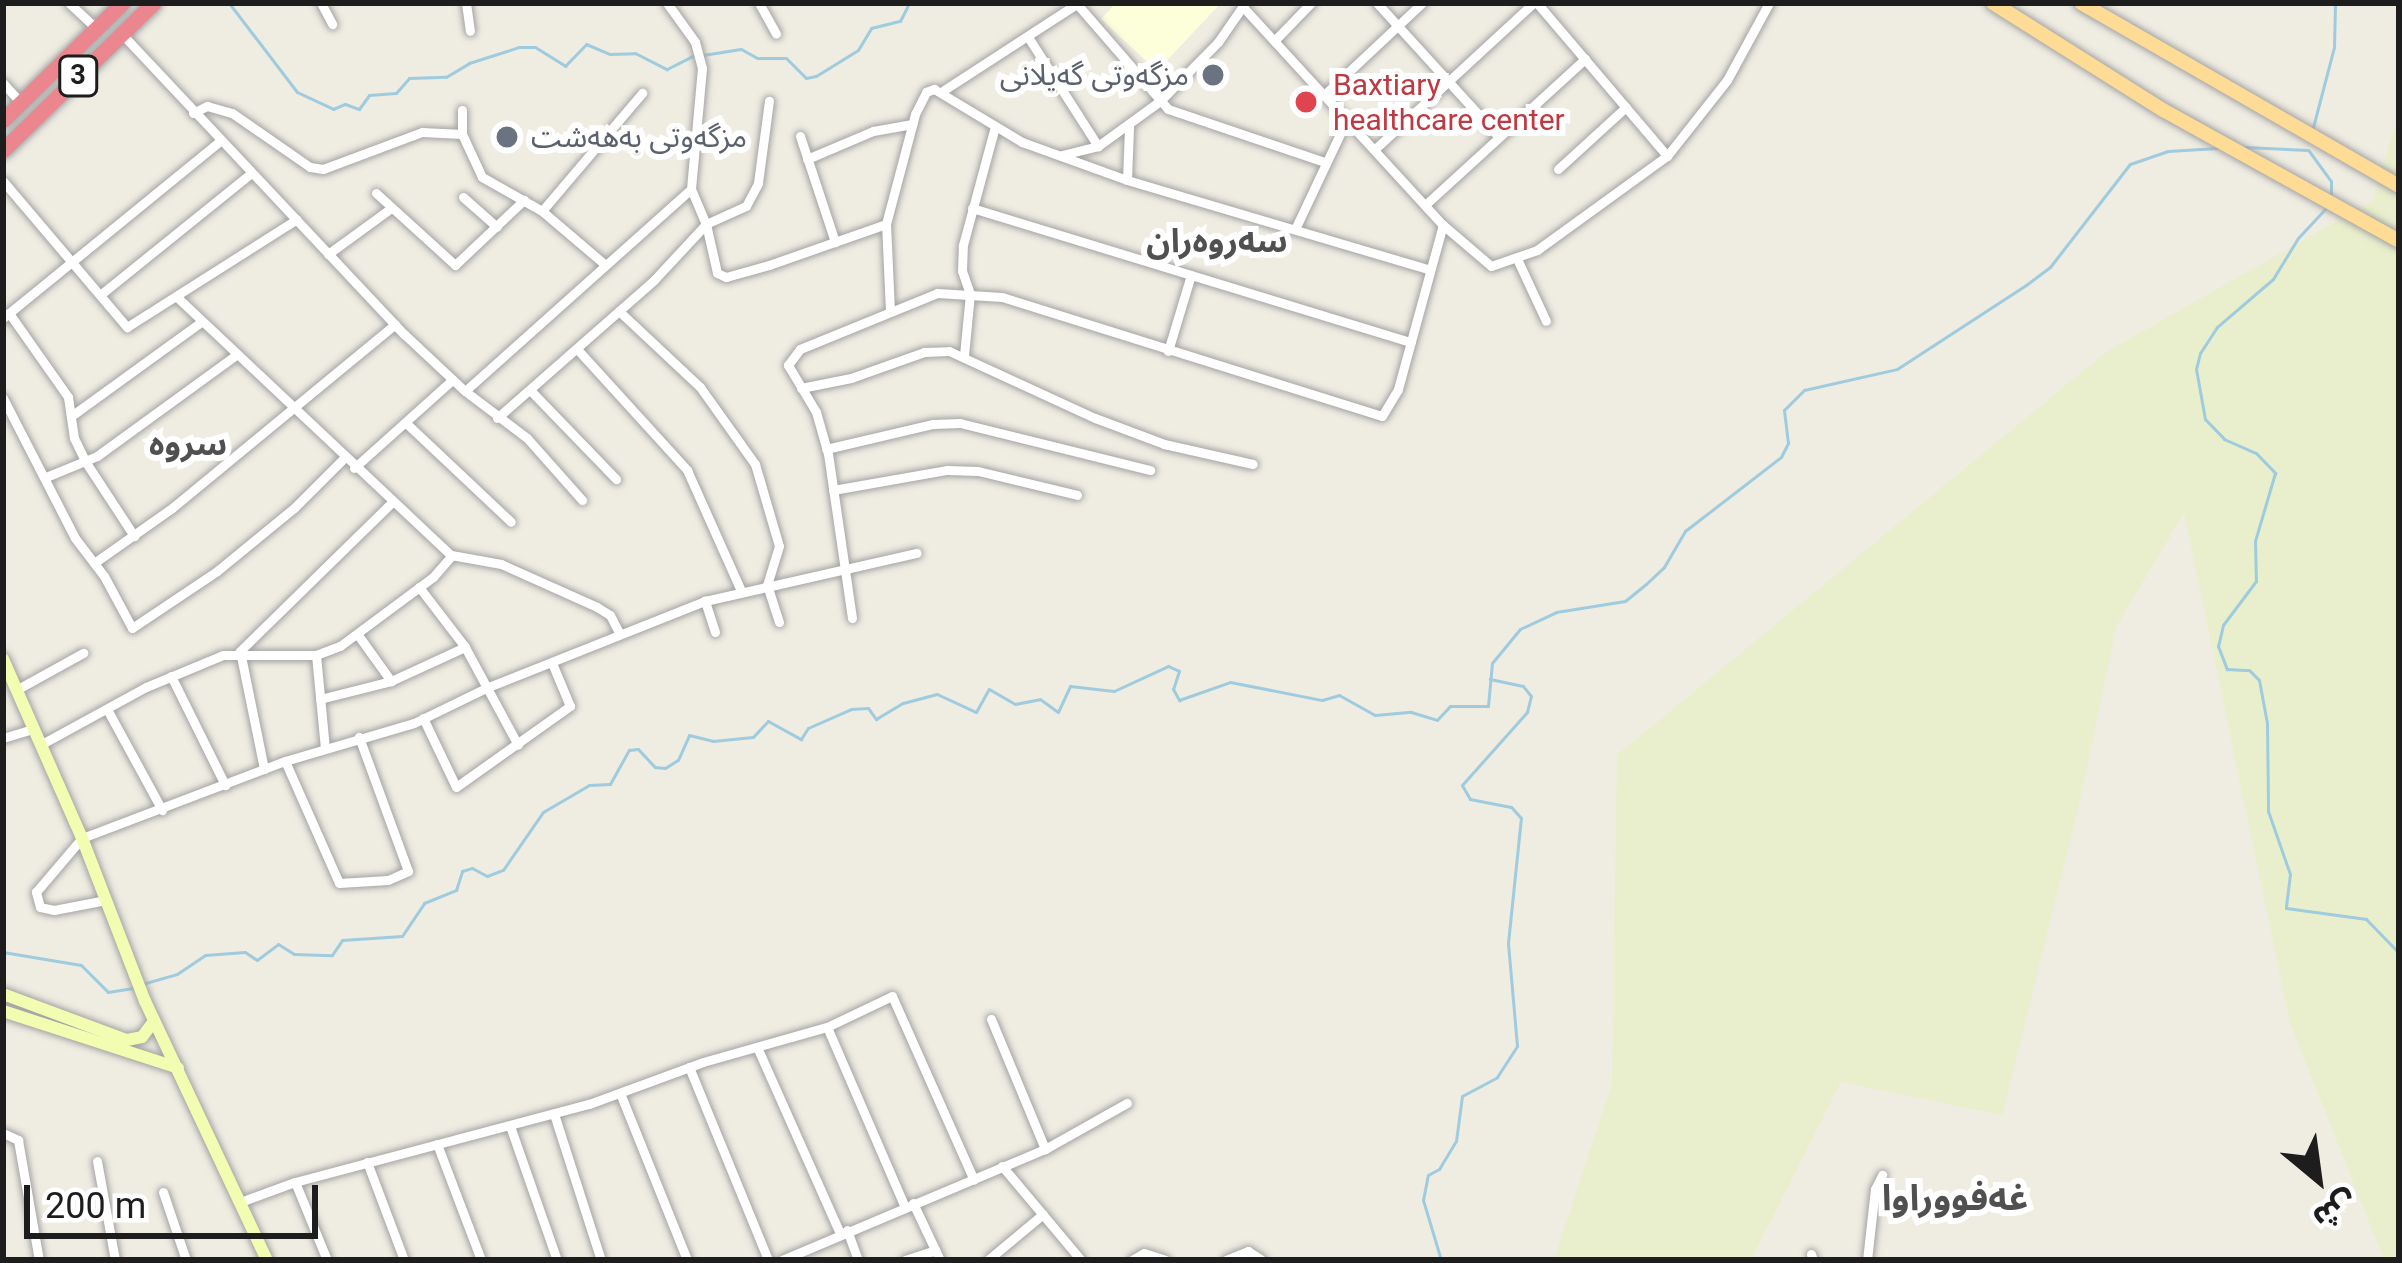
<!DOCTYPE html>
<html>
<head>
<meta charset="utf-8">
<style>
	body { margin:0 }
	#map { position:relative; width:2402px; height:1263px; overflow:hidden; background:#efece2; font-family:Roboto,"Noto Sans Arabic",sans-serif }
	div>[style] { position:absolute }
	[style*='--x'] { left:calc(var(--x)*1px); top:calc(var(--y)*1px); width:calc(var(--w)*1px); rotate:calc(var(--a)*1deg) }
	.education>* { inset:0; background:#fcffda }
	.farmland>* { inset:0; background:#e9efcc }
	.stream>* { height:3px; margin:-1.5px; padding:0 1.5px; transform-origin:1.5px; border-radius:1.5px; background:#9fcbdf }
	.roads { filter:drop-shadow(0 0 3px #a4a4a4) drop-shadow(0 0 3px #a4a4a4) }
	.street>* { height:9px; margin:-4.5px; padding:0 4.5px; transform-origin:4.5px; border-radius:4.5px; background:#fff }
	.secondary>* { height:12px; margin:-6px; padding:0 6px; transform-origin:6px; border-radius:6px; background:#f2fdb2 }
	.primary>* { height:14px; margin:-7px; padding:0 7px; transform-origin:7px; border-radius:7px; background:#ffdc96 }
	.highway>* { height:15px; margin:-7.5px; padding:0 7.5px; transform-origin:7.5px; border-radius:7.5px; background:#eb858e }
	.dots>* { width:33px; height:33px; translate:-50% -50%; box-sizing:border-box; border:6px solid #fff; border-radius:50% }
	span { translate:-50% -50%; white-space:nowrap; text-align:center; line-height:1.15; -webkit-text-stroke:12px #fff; paint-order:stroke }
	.shield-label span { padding:3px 9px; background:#fff; border:3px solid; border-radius:9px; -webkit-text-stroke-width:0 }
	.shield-label { font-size:27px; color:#1d1d1d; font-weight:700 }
	.worship-label { font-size:30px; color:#5b616d }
	.right { translate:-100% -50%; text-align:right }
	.left { translate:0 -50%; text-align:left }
	.health-label { font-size:30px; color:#be3a42 }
	.neighbourhood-label { font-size:33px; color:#505050; font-weight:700 }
	.quarter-label { font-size:36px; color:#505050; font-weight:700 }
	.frame { position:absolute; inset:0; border:6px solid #1d1d1d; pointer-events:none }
	.north { position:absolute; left:2258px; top:1119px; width:120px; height:120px; -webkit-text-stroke:9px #fff; paint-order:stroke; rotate:151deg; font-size:33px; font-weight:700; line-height:48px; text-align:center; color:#1d1d1d }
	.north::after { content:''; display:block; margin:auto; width:42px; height:54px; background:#1d1d1d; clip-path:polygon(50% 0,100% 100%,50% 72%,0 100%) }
	.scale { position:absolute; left:24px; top:1185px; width:294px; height:54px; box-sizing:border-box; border:6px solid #1d1d1d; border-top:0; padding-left:15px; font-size:36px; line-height:42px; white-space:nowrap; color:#1d1d1d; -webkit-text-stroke:9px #fff; paint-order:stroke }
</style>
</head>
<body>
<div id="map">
	<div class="education">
		<i style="clip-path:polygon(1116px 3px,1221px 3px,1157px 71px,1101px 19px)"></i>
	</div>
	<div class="farmland">
		<i style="clip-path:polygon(2399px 113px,2399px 1260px,2384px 1260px,2290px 1023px,2184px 513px,2116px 627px,2080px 801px,2002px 1115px,1841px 1082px,1751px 1260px,1554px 1260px,1612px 1083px,1617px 755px,2106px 352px,2372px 201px)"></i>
	</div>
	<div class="stream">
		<i style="--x:229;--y:3;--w:112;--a:52.6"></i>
		<i style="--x:297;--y:92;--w:40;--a:25"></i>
		<i style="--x:333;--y:109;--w:13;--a:-23"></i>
		<i style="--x:345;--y:104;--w:15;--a:20"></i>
		<i style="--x:359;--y:109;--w:17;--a:-54"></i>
		<i style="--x:369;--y:95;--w:27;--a:-4"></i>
		<i style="--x:396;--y:93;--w:20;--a:-49"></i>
		<i style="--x:409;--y:78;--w:37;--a:-2"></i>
		<i style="--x:446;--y:77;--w:27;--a:-31"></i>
		<i style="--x:469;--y:63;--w:52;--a:-17.7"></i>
		<i style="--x:519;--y:47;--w:16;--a:0"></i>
		<i style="--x:535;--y:47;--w:36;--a:32"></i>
		<i style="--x:565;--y:66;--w:30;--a:-46"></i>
		<i style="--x:586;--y:44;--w:26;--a:23"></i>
		<i style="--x:610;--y:54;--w:25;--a:-2"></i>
		<i style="--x:635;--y:53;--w:36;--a:27"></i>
		<i style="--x:667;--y:69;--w:29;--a:-27"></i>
		<i style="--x:703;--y:55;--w:38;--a:-9"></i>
		<i style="--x:741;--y:49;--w:18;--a:29"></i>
		<i style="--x:757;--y:58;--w:29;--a:0"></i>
		<i style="--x:786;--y:58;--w:28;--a:45"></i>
		<i style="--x:806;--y:78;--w:10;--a:-11"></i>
		<i style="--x:816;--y:76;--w:49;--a:-31.8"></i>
		<i style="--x:858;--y:50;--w:26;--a:-59"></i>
		<i style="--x:871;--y:28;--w:30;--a:-14"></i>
		<i style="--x:900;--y:21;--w:20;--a:-63"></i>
		<i style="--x:2312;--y:131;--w:87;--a:-75.3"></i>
		<i style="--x:2334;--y:47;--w:44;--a:-88.7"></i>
		<i style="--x:2245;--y:147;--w:63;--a:2.7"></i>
		<i style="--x:2309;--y:151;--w:37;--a:54"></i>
		<i style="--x:2331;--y:181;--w:18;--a:90"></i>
		<i style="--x:2326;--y:208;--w:41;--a:133"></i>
		<i style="--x:2298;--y:238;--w:48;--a:121.4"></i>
		<i style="--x:2273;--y:279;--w:74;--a:139.4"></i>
		<i style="--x:2217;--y:327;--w:31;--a:123"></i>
		<i style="--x:2200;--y:353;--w:16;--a:104"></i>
		<i style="--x:2196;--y:369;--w:51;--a:79.8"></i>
		<i style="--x:2205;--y:419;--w:28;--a:46"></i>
		<i style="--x:2224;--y:439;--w:35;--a:24"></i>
		<i style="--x:2256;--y:453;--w:28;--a:46"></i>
		<i style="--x:2275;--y:473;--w:71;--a:106.4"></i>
		<i style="--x:2255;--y:541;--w:40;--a:88.6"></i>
		<i style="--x:2256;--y:581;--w:55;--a:126.9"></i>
		<i style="--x:2223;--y:625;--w:22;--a:103"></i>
		<i style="--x:2218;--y:646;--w:25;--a:69"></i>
		<i style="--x:2227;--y:669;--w:22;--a:3"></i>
		<i style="--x:2249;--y:670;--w:14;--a:45"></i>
		<i style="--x:2259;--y:680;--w:44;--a:79.5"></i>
		<i style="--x:2267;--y:723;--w:88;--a:89.3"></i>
		<i style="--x:2268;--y:811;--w:67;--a:70.8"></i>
		<i style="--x:2290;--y:874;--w:34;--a:97"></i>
		<i style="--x:2286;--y:908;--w:81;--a:7.8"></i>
		<i style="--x:2366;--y:919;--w:47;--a:45.9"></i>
		<i style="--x:3;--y:952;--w:79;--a:9.5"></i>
		<i style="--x:81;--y:965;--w:38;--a:45"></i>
		<i style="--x:108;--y:992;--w:25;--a:-9"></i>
		<i style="--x:142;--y:984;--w:36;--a:-16"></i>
		<i style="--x:177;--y:974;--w:34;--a:-34"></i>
		<i style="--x:205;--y:955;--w:40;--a:-4.3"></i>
		<i style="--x:245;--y:952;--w:14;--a:34"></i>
		<i style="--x:257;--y:960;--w:26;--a:-37"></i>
		<i style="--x:278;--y:944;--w:19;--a:32"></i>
		<i style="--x:294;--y:954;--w:38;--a:2"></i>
		<i style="--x:332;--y:955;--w:18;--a:-56"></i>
		<i style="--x:342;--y:940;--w:60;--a:-3.8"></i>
		<i style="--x:402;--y:936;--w:40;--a:-56"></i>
		<i style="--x:424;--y:903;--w:35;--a:-22"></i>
		<i style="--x:456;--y:890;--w:20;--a:-72"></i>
		<i style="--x:462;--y:871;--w:10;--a:-17"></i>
		<i style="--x:472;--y:868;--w:17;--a:28"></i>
		<i style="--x:487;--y:876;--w:17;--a:-21"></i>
		<i style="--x:503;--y:870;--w:70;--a:-55.4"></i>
		<i style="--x:543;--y:812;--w:53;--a:-30.4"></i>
		<i style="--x:589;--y:785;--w:21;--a:-3"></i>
		<i style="--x:610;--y:784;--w:39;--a:-61"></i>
		<i style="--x:629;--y:750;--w:9;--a:-6"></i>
		<i style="--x:638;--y:749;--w:25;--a:47"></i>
		<i style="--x:655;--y:767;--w:10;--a:6"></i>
		<i style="--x:665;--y:768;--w:15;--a:-32"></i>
		<i style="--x:678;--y:760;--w:27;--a:-66"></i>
		<i style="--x:689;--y:735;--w:25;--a:14"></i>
		<i style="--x:713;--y:741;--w:40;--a:-5.7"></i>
		<i style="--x:753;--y:737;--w:22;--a:-47"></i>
		<i style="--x:768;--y:721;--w:38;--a:29"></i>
		<i style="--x:801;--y:739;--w:13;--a:-58"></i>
		<i style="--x:808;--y:728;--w:47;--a:-23.8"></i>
		<i style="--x:851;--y:709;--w:17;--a:-3"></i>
		<i style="--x:868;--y:708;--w:14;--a:54"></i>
		<i style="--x:876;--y:719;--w:31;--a:-31"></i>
		<i style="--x:903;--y:703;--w:35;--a:-15"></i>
		<i style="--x:937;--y:694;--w:43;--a:24.8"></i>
		<i style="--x:976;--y:712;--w:26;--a:-61"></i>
		<i style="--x:989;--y:689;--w:30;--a:30"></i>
		<i style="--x:1015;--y:704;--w:25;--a:-11"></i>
		<i style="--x:1040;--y:699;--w:22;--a:36"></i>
		<i style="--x:1058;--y:712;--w:29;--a:-65"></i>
		<i style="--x:1070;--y:686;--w:44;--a:6.5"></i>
		<i style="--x:1114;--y:691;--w:60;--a:-24.8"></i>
		<i style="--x:1168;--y:666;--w:12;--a:24"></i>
		<i style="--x:1179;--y:671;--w:19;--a:108"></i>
		<i style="--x:1173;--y:689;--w:13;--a:61"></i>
		<i style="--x:1179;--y:700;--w:54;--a:-19.4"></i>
		<i style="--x:1230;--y:682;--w:94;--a:11.1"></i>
		<i style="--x:1322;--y:700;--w:18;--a:-16"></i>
		<i style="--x:1339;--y:695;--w:41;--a:29.1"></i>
		<i style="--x:1375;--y:715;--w:36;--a:-5"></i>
		<i style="--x:1411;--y:712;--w:27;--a:17"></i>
		<i style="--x:1437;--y:720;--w:19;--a:-47"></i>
		<i style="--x:1450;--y:706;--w:38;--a:0"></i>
		<i style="--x:1488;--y:706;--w:43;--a:-84.7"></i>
		<i style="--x:1492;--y:663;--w:44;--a:-50.5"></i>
		<i style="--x:1520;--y:629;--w:40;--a:-25"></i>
		<i style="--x:1556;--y:612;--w:70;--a:-9.1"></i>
		<i style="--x:1625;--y:601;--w:27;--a:-39"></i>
		<i style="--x:1646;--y:584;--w:25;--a:-43"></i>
		<i style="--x:1664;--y:567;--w:42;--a:-59.7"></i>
		<i style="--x:1685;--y:531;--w:121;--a:-37.6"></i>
		<i style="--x:1781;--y:457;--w:16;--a:-63"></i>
		<i style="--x:1788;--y:443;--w:33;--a:-97"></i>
		<i style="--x:1784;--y:410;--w:28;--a:-45"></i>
		<i style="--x:1804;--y:390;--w:95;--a:-12.7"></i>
		<i style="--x:1897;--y:369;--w:154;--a:-33.1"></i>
		<i style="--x:2026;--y:285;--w:30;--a:-37"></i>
		<i style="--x:2050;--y:267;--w:130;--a:-52.2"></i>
		<i style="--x:2130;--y:164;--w:40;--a:-18.9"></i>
		<i style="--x:2168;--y:151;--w:49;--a:-3.5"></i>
		<i style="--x:2399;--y:990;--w:19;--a:90"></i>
		<i style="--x:1441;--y:1260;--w:63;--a:-106.7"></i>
		<i style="--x:1423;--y:1200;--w:25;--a:-79"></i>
		<i style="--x:1428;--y:1175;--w:13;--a:-29"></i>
		<i style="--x:1439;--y:1169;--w:33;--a:-59"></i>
		<i style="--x:1456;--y:1141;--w:45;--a:-82.4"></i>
		<i style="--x:1462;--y:1096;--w:40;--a:-28"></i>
		<i style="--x:1497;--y:1077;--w:37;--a:-57"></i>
		<i style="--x:1517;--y:1046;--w:103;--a:-95"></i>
		<i style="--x:1508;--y:943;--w:126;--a:-84.1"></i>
		<i style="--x:1521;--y:818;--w:15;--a:-132"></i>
		<i style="--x:1511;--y:807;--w:42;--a:-169"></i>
		<i style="--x:1470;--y:799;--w:16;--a:-120"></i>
		<i style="--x:1462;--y:785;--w:98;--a:-48.3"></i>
		<i style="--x:1527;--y:712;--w:16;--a:-76"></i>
		<i style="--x:1531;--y:696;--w:13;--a:-129"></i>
		<i style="--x:1523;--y:686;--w:34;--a:-168"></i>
	</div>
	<div class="roads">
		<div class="street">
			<i style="--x:69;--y:3;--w:37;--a:43"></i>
			<i style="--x:321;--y:3;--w:24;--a:62"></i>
			<i style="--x:466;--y:3;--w:28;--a:82"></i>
			<i style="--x:667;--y:3;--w:48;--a:54.3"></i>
			<i style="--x:695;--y:42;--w:27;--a:75"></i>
			<i style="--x:702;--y:68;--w:121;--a:95.2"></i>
			<i style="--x:691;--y:189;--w:38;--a:67"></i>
			<i style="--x:706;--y:224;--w:50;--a:77.3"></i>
			<i style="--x:717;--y:273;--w:10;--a:24"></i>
			<i style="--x:726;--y:277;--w:45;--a:-15.6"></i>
			<i style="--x:769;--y:265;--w:124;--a:-19.3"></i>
			<i style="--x:759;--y:3;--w:35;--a:61"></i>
			<i style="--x:1377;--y:3;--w:180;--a:47.7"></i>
			<i style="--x:1537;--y:3;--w:201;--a:49.6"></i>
			<i style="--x:1077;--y:4;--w:139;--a:49.1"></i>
			<i style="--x:1168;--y:109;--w:166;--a:18.7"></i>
			<i style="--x:1243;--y:7;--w:296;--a:47.5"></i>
			<i style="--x:1443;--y:225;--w:63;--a:40.5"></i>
			<i style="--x:1491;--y:266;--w:49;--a:-19.2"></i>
			<i style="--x:1537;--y:250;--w:160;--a:-35.9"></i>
			<i style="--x:1667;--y:156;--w:97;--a:-51.7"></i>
			<i style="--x:1727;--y:80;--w:88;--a:-61.4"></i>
			<i style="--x:122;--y:34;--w:412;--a:46.8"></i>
			<i style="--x:404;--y:334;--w:83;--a:43.1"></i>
			<i style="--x:465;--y:391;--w:78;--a:37.2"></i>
			<i style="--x:527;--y:438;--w:83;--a:48.4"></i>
			<i style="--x:1028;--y:37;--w:130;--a:57.3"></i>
			<i style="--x:1275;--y:40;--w:52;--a:-45.8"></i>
			<i style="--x:3;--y:83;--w:27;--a:48"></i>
			<i style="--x:944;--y:90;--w:160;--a:-33"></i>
			<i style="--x:1325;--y:94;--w:133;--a:-43.2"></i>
			<i style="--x:462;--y:110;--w:24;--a:90"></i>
			<i style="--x:462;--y:134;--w:47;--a:65.1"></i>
			<i style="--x:482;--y:177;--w:69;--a:29.5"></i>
			<i style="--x:542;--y:211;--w:80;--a:40.4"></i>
			<i style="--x:193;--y:113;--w:16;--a:-27"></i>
			<i style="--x:207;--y:106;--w:26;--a:16"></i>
			<i style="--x:232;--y:113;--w:95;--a:34.7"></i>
			<i style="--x:310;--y:167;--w:13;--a:9"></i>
			<i style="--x:323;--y:169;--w:106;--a:-20.5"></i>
			<i style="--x:422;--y:132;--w:40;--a:2.9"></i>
			<i style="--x:800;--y:136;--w:112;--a:71.7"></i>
			<i style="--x:1375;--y:149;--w:215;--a:-42.7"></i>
			<i style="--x:1062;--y:155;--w:37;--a:-14"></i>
			<i style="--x:1098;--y:146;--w:77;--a:-36"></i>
			<i style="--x:1160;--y:101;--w:83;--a:-45.5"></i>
			<i style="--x:1218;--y:42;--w:47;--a:-55.3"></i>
			<i style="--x:807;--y:159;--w:72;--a:-23"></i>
			<i style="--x:873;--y:131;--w:40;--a:-10"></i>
			<i style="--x:1558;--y:169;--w:92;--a:-42.4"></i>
			<i style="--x:1127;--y:180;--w:53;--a:-87.8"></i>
			<i style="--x:3;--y:181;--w:192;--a:49.7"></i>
			<i style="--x:127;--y:327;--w:201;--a:-32.4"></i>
			<i style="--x:376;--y:193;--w:107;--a:42.3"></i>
			<i style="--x:455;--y:265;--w:95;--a:-43.3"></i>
			<i style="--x:463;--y:197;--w:45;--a:41.4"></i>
			<i style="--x:1425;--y:205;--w:217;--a:-42.4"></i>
			<i style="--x:972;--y:208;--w:459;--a:17"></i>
			<i style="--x:542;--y:211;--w:155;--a:-49.7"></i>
			<i style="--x:1296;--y:227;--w:119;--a:-64.7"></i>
			<i style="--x:328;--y:254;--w:78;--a:-36.1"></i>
			<i style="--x:1518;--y:261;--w:66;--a:65"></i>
			<i style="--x:100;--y:295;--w:194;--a:-38.9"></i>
			<i style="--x:177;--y:297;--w:376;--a:43.3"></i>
			<i style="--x:451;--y:555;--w:51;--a:10.2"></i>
			<i style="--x:501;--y:564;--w:105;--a:24.1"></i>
			<i style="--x:597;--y:607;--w:15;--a:32"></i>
			<i style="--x:610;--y:615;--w:20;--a:63"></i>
			<i style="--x:619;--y:311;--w:111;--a:43.2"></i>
			<i style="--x:700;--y:387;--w:95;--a:54.5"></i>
			<i style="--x:755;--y:464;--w:85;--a:73.7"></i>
			<i style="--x:779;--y:546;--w:41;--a:107.1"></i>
			<i style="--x:767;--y:585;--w:39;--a:72"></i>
			<i style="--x:890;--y:311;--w:87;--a:-92.6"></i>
			<i style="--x:886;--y:224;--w:114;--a:-75.2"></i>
			<i style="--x:915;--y:114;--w:25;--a:-63"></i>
			<i style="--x:926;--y:92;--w:9;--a:-21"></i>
			<i style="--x:934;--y:89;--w:103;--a:31.1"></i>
			<i style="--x:1022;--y:142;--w:112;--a:19.9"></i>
			<i style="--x:1127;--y:180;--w:316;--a:16.5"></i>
			<i style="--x:9;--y:313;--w:103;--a:54.9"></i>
			<i style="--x:68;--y:397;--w:41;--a:81.7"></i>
			<i style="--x:74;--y:438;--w:25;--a:64"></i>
			<i style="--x:85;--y:461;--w:90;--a:56.8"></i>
			<i style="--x:3;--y:318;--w:280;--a:-39.2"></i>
			<i style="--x:577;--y:349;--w:164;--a:47.7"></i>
			<i style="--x:687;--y:470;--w:133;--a:65.9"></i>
			<i style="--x:1168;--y:351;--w:79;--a:-73.2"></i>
			<i style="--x:964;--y:355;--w:61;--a:-84.4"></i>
			<i style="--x:970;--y:294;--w:24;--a:-109"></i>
			<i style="--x:962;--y:271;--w:26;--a:-88"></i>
			<i style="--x:963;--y:245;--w:119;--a:-74.9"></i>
			<i style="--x:801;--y:388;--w:51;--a:-11.3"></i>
			<i style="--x:851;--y:378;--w:77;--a:-19.6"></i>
			<i style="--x:924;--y:352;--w:25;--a:-2"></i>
			<i style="--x:949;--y:351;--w:161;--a:24.7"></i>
			<i style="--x:1095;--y:418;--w:74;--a:20.6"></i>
			<i style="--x:1164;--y:444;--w:91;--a:12.7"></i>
			<i style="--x:530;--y:390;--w:124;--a:46"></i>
			<i style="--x:465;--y:391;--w:303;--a:-41.8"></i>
			<i style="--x:3;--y:398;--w:157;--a:62.8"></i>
			<i style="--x:75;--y:538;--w:48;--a:52.7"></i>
			<i style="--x:104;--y:576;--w:59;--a:61.7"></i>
			<i style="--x:132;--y:628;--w:102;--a:-33.8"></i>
			<i style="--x:217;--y:571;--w:99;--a:-39.3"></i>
			<i style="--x:294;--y:508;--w:69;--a:-45"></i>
			<i style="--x:74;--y:414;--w:157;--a:-35.9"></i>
			<i style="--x:497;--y:418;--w:209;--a:-41.3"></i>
			<i style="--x:654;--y:280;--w:76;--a:-47.1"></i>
			<i style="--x:706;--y:224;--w:44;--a:-24.2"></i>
			<i style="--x:746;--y:206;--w:26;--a:-62"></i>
			<i style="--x:758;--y:183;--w:83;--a:-82.4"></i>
			<i style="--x:406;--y:423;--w:144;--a:43.3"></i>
			<i style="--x:826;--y:449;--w:110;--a:-13.2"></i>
			<i style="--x:933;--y:424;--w:27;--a:-2"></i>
			<i style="--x:960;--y:423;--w:196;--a:13.9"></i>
			<i style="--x:354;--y:468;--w:132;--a:-41.9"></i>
			<i style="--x:46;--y:477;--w:55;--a:-22.4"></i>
			<i style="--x:97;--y:456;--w:172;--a:-36"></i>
			<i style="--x:833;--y:490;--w:116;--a:-10"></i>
			<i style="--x:947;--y:470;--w:31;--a:2"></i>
			<i style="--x:978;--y:471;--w:102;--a:13.6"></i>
			<i style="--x:94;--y:563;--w:95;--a:-35.2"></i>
			<i style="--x:172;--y:508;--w:289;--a:-39.5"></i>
			<i style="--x:419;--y:587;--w:76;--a:52.5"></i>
			<i style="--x:465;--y:647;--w:111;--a:61.6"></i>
			<i style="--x:852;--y:618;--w:166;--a:-98.3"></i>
			<i style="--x:828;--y:454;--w:44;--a:-105.9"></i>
			<i style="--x:816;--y:412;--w:55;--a:-120.8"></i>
			<i style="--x:788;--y:365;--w:20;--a:-53"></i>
			<i style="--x:800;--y:349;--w:148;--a:-22.2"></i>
			<i style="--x:937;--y:293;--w:65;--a:3.5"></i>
			<i style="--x:1002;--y:297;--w:398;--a:17.4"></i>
			<i style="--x:1382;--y:416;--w:31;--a:-59"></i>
			<i style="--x:1398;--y:389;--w:170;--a:-74.7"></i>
			<i style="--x:715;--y:632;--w:33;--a:-108"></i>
			<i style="--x:705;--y:601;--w:217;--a:-12.8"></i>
			<i style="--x:358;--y:635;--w:57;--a:54.3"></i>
			<i style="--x:316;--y:655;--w:94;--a:84.5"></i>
			<i style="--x:171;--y:676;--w:122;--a:63.6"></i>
			<i style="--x:16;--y:690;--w:77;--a:-28.9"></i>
			<i style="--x:320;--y:699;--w:73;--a:-14.2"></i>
			<i style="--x:391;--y:681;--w:81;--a:-24.7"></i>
			<i style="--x:108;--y:711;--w:113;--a:61.4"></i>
			<i style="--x:423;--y:718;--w:76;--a:64.4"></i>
			<i style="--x:456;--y:787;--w:140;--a:-35.4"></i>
			<i style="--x:570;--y:706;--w:47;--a:-112.7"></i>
			<i style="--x:3;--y:738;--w:31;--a:-17"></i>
			<i style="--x:40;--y:745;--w:121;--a:-28.7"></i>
			<i style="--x:146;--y:687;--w:83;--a:-22.6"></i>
			<i style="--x:223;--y:655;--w:93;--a:0"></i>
			<i style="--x:316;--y:655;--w:26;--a:-21"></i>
			<i style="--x:340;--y:646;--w:116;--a:-36.6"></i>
			<i style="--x:433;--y:577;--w:28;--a:-49"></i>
			<i style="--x:285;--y:761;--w:133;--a:66.1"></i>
			<i style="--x:339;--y:883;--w:49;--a:-3.5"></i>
			<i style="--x:388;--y:880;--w:22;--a:-24"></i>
			<i style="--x:408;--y:871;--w:143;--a:-110.1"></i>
			<i style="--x:264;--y:769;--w:120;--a:-101.5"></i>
			<i style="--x:240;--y:651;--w:211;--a:-44.4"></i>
			<i style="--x:106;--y:900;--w:53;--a:169.1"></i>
			<i style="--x:54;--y:910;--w:14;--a:-168"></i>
			<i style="--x:40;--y:907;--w:16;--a:-105"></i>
			<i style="--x:36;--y:892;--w:71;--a:-49.6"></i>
			<i style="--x:82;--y:838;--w:217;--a:-20.8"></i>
			<i style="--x:285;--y:761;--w:134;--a:-16.4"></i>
			<i style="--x:414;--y:723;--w:80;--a:-25.9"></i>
			<i style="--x:486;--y:688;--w:236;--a:-21.7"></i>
			<i style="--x:991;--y:1019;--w:141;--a:67.4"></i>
			<i style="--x:827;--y:1027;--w:196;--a:66.6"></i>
			<i style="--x:757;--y:1047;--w:204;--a:66"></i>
			<i style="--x:689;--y:1067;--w:209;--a:67.7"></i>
			<i style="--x:620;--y:1093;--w:180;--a:68.1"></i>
			<i style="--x:554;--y:1114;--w:153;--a:72.2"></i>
			<i style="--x:510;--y:1126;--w:142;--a:70.7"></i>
			<i style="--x:3;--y:1133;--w:17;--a:25"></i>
			<i style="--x:18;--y:1140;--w:122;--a:80.1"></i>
			<i style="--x:437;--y:1144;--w:124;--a:69.2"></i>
			<i style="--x:97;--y:1161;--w:101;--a:79.7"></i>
			<i style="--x:367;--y:1162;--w:105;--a:69.3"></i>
			<i style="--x:1002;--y:1166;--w:123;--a:50"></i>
			<i style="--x:295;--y:1182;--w:84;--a:67.7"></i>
			<i style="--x:163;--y:1192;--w:72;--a:71.3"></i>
			<i style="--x:243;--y:1201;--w:55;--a:-20.1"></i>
			<i style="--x:295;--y:1182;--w:304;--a:-14.9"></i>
			<i style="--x:589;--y:1104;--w:121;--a:-20.2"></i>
			<i style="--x:703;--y:1062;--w:129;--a:-15.8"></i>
			<i style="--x:827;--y:1027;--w:72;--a:-25.5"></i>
			<i style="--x:892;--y:996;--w:201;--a:66"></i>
			<i style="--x:913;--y:1203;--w:63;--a:64.7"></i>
			<i style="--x:847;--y:1230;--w:32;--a:70"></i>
			<i style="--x:1811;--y:1254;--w:6;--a:72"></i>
			<i style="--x:989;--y:1259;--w:70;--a:-39.8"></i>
			<i style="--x:782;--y:1260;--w:285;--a:-22.9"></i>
			<i style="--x:1045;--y:1149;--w:94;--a:-29.3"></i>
			<i style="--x:905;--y:1260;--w:32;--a:-18"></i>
			<i style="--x:1132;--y:1260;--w:14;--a:-30"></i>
			<i style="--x:1144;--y:1253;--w:22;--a:18"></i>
			<i style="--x:1226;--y:1260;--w:24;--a:-22"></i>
			<i style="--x:1248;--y:1251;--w:17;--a:33"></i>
			<i style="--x:1867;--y:1260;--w:71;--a:-83.6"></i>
			<i style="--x:1875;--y:1189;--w:16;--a:-63"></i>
		</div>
		<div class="secondary">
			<i style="--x:3;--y:659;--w:196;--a:66.2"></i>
			<i style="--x:82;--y:838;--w:175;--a:68.9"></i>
			<i style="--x:145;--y:1001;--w:286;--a:64.8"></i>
			<i style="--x:3;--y:994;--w:132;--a:20.4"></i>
			<i style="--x:127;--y:1040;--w:15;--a:-11"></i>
			<i style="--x:142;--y:1037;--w:20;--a:-53"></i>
			<i style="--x:3;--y:1011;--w:184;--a:18"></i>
		</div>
		<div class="primary">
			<i style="--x:1993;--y:3;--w:201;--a:32.2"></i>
			<i style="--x:2163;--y:110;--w:270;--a:29"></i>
			<i style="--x:2081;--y:3;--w:367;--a:29.9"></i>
		</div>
		<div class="highway">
			<i style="--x:3;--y:120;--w:167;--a:-44.5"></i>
			<i style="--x:3;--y:150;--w:210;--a:-44.4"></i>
		</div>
	</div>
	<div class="dots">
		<i style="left:1213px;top:75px;background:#6b7280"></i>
		<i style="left:1306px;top:102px;background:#e0444e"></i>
		<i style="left:507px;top:137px;background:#6b7280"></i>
	</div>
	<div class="shield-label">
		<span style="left:78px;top:76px">3</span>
	</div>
	<div class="worship-label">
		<span class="right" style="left:1189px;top:75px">مزگەوتی گەیلانی</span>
		<span class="left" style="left:531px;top:137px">مزگەوتی بەهەشت</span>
	</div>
	<div class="health-label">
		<span class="left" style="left:1333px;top:102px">Baxtiary<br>healthcare center</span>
	</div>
	<div class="neighbourhood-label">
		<span style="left:1217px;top:241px">سەروەران</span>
		<span style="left:188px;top:444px">سروە</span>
	</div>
	<div class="quarter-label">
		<span style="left:1955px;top:1199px">غەفووراوا</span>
	</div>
	<div class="frame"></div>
	<div class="north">ش</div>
	<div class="scale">200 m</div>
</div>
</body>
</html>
